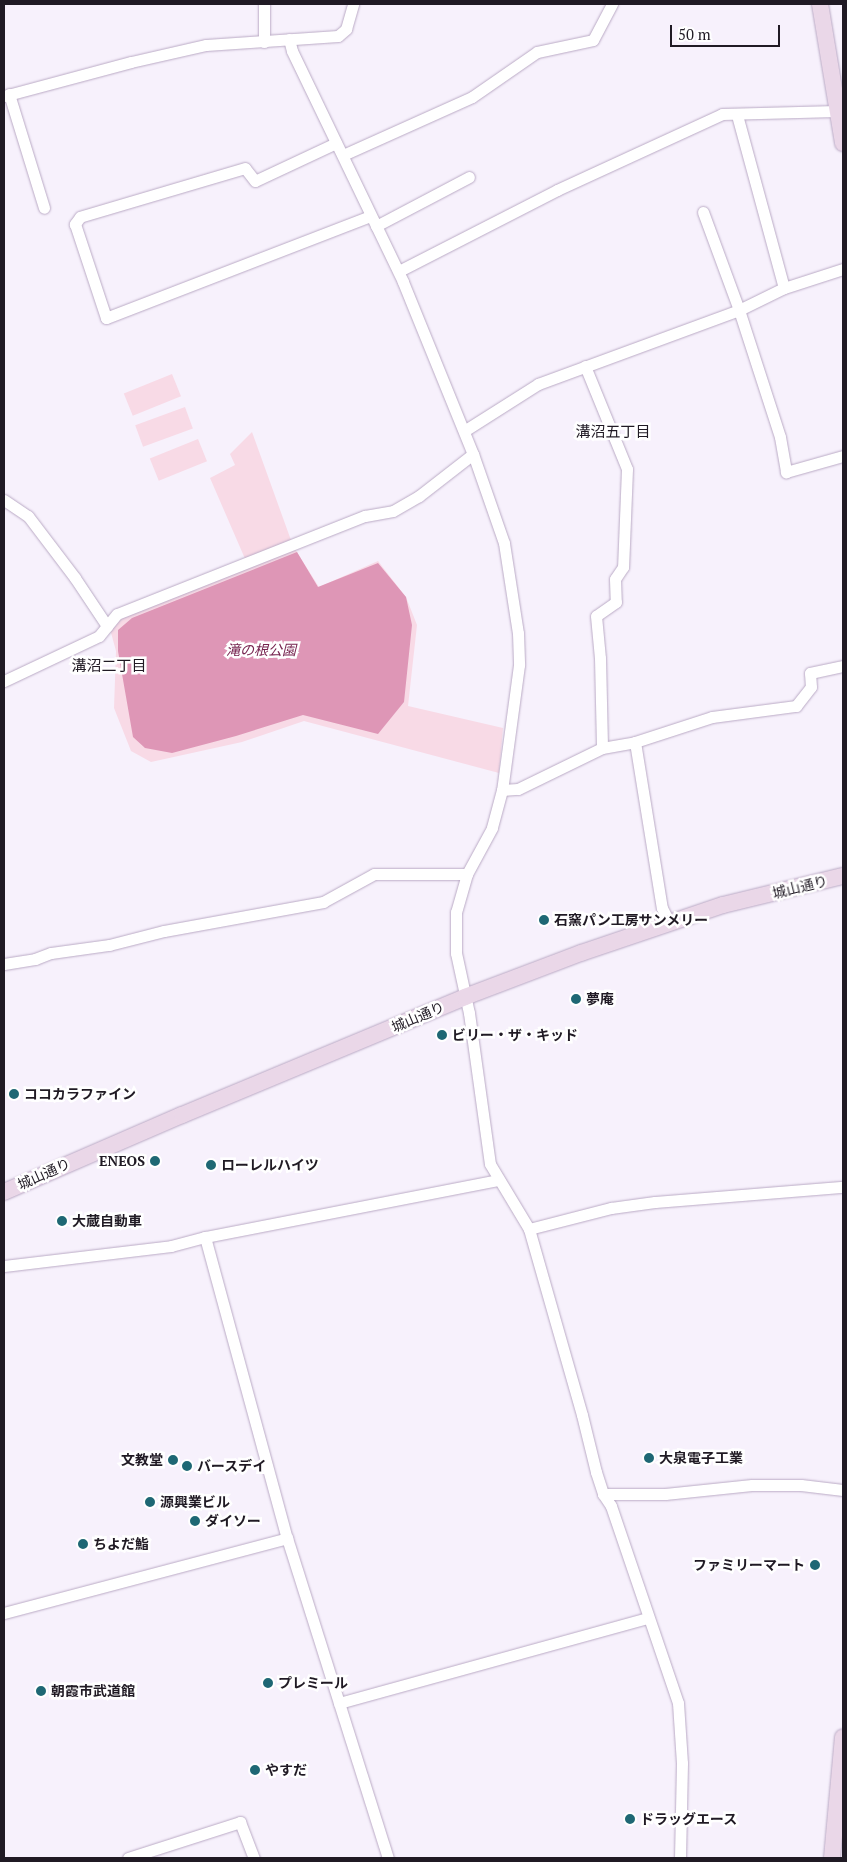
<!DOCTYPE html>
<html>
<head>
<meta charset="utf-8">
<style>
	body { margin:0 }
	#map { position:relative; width:847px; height:1862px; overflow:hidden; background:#f7f1fc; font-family:"PT Serif","Noto Sans JP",serif }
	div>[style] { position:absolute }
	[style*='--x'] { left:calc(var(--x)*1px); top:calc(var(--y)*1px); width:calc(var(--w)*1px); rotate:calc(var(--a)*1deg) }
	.green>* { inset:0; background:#f8dae6; transform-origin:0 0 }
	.forest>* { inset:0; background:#de96b6 }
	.roads { filter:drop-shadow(0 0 1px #baaac5) drop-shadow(0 0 1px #baaac5) }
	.street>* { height:11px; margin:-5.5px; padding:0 5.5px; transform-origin:5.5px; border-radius:5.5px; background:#fff }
	.secondary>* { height:16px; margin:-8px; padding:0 8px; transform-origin:8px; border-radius:8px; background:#ead7e8 }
	.dots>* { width:14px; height:14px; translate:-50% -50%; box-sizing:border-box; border:2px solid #fff; border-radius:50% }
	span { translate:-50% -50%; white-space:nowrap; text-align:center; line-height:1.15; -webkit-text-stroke:5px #fff; paint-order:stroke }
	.park-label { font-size:14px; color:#76234f; font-style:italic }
	.street-label { font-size:14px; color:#201a24 }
	.poi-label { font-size:14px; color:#201a24; font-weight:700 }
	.left { translate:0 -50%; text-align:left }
	.right { translate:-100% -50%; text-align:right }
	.neighbourhood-label { font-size:15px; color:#201a24 }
	.frame { position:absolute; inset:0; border:5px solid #201a24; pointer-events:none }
	.scale { position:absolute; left:670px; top:25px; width:110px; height:22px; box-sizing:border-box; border:2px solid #201a24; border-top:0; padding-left:6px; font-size:15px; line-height:18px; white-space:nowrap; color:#201a24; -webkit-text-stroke:4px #fff; paint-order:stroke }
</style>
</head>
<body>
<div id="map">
	<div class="green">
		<i style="left:172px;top:374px;width:24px;height:52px;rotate:68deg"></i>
		<i style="left:185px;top:407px;width:23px;height:53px;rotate:70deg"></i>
		<i style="clip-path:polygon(252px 432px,292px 543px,246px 561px,210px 478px,235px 465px,230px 454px)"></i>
		<i style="left:198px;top:439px;width:24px;height:52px;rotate:68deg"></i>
		<i style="clip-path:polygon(295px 549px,319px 587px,378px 561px,406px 597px,417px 625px,408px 706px,503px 728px,499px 773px,304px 721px,242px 742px,151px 762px,131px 751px,114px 708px,116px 651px,110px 629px,118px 617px)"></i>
	</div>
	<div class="forest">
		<i style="clip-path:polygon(297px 552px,318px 587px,378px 563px,406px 597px,412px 625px,404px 702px,378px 734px,303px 715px,236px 736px,172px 753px,145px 748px,133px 737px,118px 651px,118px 630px,132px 618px)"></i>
	</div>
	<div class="roads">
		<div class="street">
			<i style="--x:264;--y:4;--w:38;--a:90"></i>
			<i style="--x:289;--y:39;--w:12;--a:76"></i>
			<i style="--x:292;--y:51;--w:256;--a:64.3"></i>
			<i style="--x:403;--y:282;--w:186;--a:67.9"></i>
			<i style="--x:473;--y:454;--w:94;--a:70.8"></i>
			<i style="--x:504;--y:543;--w:91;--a:81.2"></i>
			<i style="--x:518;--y:633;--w:32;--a:88"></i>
			<i style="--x:519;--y:665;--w:126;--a:97.7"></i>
			<i style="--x:502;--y:790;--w:39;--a:105"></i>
			<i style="--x:492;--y:828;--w:52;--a:118.5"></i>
			<i style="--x:467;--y:874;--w:40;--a:106"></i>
			<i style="--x:456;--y:912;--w:41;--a:90"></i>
			<i style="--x:456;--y:953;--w:61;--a:77.8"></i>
			<i style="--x:469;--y:1013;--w:152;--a:82.1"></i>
			<i style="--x:490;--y:1164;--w:76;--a:59"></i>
			<i style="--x:529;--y:1229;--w:193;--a:74.1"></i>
			<i style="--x:582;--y:1415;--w:59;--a:76.2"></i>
			<i style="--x:596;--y:1472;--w:23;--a:72"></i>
			<i style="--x:603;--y:1494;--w:14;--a:56"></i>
			<i style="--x:611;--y:1506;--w:208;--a:71.2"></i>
			<i style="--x:678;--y:1703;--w:60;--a:86.2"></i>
			<i style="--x:682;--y:1763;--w:95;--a:91.2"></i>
			<i style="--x:9;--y:94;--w:119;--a:72.9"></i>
			<i style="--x:4;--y:96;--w:131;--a:-15"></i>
			<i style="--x:131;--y:62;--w:77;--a:-12.8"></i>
			<i style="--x:206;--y:45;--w:132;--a:-3.9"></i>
			<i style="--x:338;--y:36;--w:11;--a:-41"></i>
			<i style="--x:346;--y:29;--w:26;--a:-74"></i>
			<i style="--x:737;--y:115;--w:179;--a:74.8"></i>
			<i style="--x:336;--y:143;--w:89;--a:154.9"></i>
			<i style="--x:255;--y:181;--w:16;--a:-128"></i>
			<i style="--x:245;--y:168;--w:172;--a:163.5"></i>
			<i style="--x:80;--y:217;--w:9;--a:126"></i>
			<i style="--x:75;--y:224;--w:99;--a:71.7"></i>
			<i style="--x:106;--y:318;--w:283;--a:-21.1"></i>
			<i style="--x:343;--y:155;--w:141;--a:-24.2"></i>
			<i style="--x:472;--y:97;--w:79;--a:-34.7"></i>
			<i style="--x:537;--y:52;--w:57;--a:-12.1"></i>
			<i style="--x:593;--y:40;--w:41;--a:-62.2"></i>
			<i style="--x:703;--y:212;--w:104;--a:69.8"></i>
			<i style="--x:739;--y:310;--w:133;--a:72.1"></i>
			<i style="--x:780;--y:437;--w:36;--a:80"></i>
			<i style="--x:786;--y:472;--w:59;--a:-15.7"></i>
			<i style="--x:376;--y:226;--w:105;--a:-27.8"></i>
			<i style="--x:399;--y:271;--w:178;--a:-27.1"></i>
			<i style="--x:557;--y:190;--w:182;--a:-24.7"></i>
			<i style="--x:722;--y:114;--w:115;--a:-1.5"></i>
			<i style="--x:585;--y:366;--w:111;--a:67.8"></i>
			<i style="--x:627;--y:469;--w:98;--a:92.3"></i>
			<i style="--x:623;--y:567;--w:14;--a:124"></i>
			<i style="--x:615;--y:579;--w:23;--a:88"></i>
			<i style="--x:616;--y:602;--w:24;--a:145"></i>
			<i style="--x:596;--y:616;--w:42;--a:84.6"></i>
			<i style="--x:600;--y:658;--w:90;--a:88.7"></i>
			<i style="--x:464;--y:431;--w:88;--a:-32.4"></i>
			<i style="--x:538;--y:384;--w:214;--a:-20.2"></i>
			<i style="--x:739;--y:310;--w:50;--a:-26.1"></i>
			<i style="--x:784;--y:288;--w:62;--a:-17.9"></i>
			<i style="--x:4;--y:500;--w:29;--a:34"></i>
			<i style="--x:28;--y:516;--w:78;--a:52.8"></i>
			<i style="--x:75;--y:578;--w:58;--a:56.3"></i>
			<i style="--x:4;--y:681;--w:105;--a:-25.3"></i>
			<i style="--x:99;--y:636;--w:28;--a:-51"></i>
			<i style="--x:117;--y:614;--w:267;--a:-21.6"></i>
			<i style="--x:365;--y:516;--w:28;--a:-10"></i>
			<i style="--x:393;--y:511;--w:30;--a:-30"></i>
			<i style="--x:419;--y:496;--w:68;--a:-37.9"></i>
			<i style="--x:635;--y:742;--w:168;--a:80.8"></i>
			<i style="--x:662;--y:908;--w:16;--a:63"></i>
			<i style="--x:502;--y:790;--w:16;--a:-4"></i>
			<i style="--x:518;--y:789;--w:93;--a:-26"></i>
			<i style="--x:602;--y:748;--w:34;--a:-10"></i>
			<i style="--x:635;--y:742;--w:81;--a:-18"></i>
			<i style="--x:712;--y:717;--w:85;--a:-7.5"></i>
			<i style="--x:796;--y:706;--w:24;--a:-52"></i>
			<i style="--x:811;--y:687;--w:14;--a:-94"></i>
			<i style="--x:810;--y:673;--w:34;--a:-12"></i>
			<i style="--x:4;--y:964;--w:31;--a:-9"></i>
			<i style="--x:35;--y:959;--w:17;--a:-21"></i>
			<i style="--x:51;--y:953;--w:59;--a:-7.9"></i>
			<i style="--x:109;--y:945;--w:57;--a:-14.3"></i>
			<i style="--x:164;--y:931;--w:162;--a:-10.3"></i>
			<i style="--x:323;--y:902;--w:58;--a:-28.8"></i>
			<i style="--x:374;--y:874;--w:93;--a:0"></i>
			<i style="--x:529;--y:1229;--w:85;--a:-14.4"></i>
			<i style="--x:611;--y:1208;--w:44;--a:-7.8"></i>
			<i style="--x:655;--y:1202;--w:189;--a:-4.6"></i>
			<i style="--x:205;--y:1237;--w:312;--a:74.8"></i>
			<i style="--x:287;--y:1538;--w:336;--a:72.5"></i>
			<i style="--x:4;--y:1266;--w:168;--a:-6.8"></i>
			<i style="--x:171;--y:1246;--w:35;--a:-15"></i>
			<i style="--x:205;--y:1237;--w:299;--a:-11"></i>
			<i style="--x:603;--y:1494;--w:62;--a:0"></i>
			<i style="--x:665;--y:1494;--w:87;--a:-5.9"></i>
			<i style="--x:752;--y:1485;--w:49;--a:0"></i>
			<i style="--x:801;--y:1485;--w:42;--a:6.8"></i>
			<i style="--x:4;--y:1613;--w:293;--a:-14.8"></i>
			<i style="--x:339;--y:1703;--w:320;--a:-15.4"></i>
			<i style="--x:128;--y:1858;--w:118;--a:-17.8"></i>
			<i style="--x:240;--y:1822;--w:39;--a:69"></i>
		</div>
		<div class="secondary">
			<i style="--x:820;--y:4;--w:141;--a:80.6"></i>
			<i style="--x:4;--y:1192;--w:194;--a:-23.4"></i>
			<i style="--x:182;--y:1115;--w:307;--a:-22.6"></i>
			<i style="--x:465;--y:997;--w:124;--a:-20.8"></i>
			<i style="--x:581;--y:953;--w:150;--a:-18.7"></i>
			<i style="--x:723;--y:905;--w:123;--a:-13.6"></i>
			<i style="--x:832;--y:1858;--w:121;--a:-84.8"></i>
		</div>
	</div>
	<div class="dots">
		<i style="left:544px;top:920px;background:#1e6774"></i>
		<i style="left:576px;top:999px;background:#1e6774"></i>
		<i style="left:442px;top:1035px;background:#1e6774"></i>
		<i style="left:14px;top:1094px;background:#1e6774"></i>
		<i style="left:155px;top:1161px;background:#1e6774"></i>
		<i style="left:211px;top:1165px;background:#1e6774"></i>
		<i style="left:62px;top:1221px;background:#1e6774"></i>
		<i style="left:649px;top:1458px;background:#1e6774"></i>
		<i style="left:173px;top:1460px;background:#1e6774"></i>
		<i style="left:187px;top:1466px;background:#1e6774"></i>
		<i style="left:150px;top:1502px;background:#1e6774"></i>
		<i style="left:195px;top:1521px;background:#1e6774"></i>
		<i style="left:83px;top:1544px;background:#1e6774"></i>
		<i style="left:815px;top:1565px;background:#1e6774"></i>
		<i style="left:268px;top:1683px;background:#1e6774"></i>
		<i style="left:41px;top:1691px;background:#1e6774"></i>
		<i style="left:255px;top:1770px;background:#1e6774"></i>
		<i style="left:630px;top:1819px;background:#1e6774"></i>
	</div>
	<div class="park-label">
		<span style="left:261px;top:650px">滝の根公園</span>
	</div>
	<div class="street-label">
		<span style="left:800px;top:887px;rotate:-14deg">城山通り</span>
		<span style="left:418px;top:1017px;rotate:-23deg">城山通り</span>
		<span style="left:44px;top:1174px;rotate:-24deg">城山通り</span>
	</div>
	<div class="poi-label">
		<span class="left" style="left:554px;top:920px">石窯パン工房サンメリー</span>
		<span class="left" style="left:586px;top:999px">夢庵</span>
		<span class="left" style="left:452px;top:1035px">ビリー・ザ・キッド</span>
		<span class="left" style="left:24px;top:1094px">ココカラファイン</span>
		<span class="right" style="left:145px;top:1161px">ENEOS</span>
		<span class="left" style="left:221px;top:1165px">ローレルハイツ</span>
		<span class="left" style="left:72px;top:1221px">大蔵自動車</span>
		<span class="left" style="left:659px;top:1458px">大泉電子工業</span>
		<span class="right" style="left:163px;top:1460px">文教堂</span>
		<span class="left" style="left:197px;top:1466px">バースデイ</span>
		<span class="left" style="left:160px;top:1502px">源興業ビル</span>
		<span class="left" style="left:205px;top:1521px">ダイソー</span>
		<span class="left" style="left:93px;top:1544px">ちよだ鮨</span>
		<span class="right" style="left:805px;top:1565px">ファミリーマート</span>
		<span class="left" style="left:278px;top:1683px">プレミール</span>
		<span class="left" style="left:51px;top:1691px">朝霞市武道館</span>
		<span class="left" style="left:265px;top:1770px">やすだ</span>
		<span class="left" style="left:640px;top:1819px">ドラッグエース</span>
	</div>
	<div class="neighbourhood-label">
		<span style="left:613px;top:432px">溝沼五丁目</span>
		<span style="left:109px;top:666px">溝沼二丁目</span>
	</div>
	<div class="frame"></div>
	<div class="scale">50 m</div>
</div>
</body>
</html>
